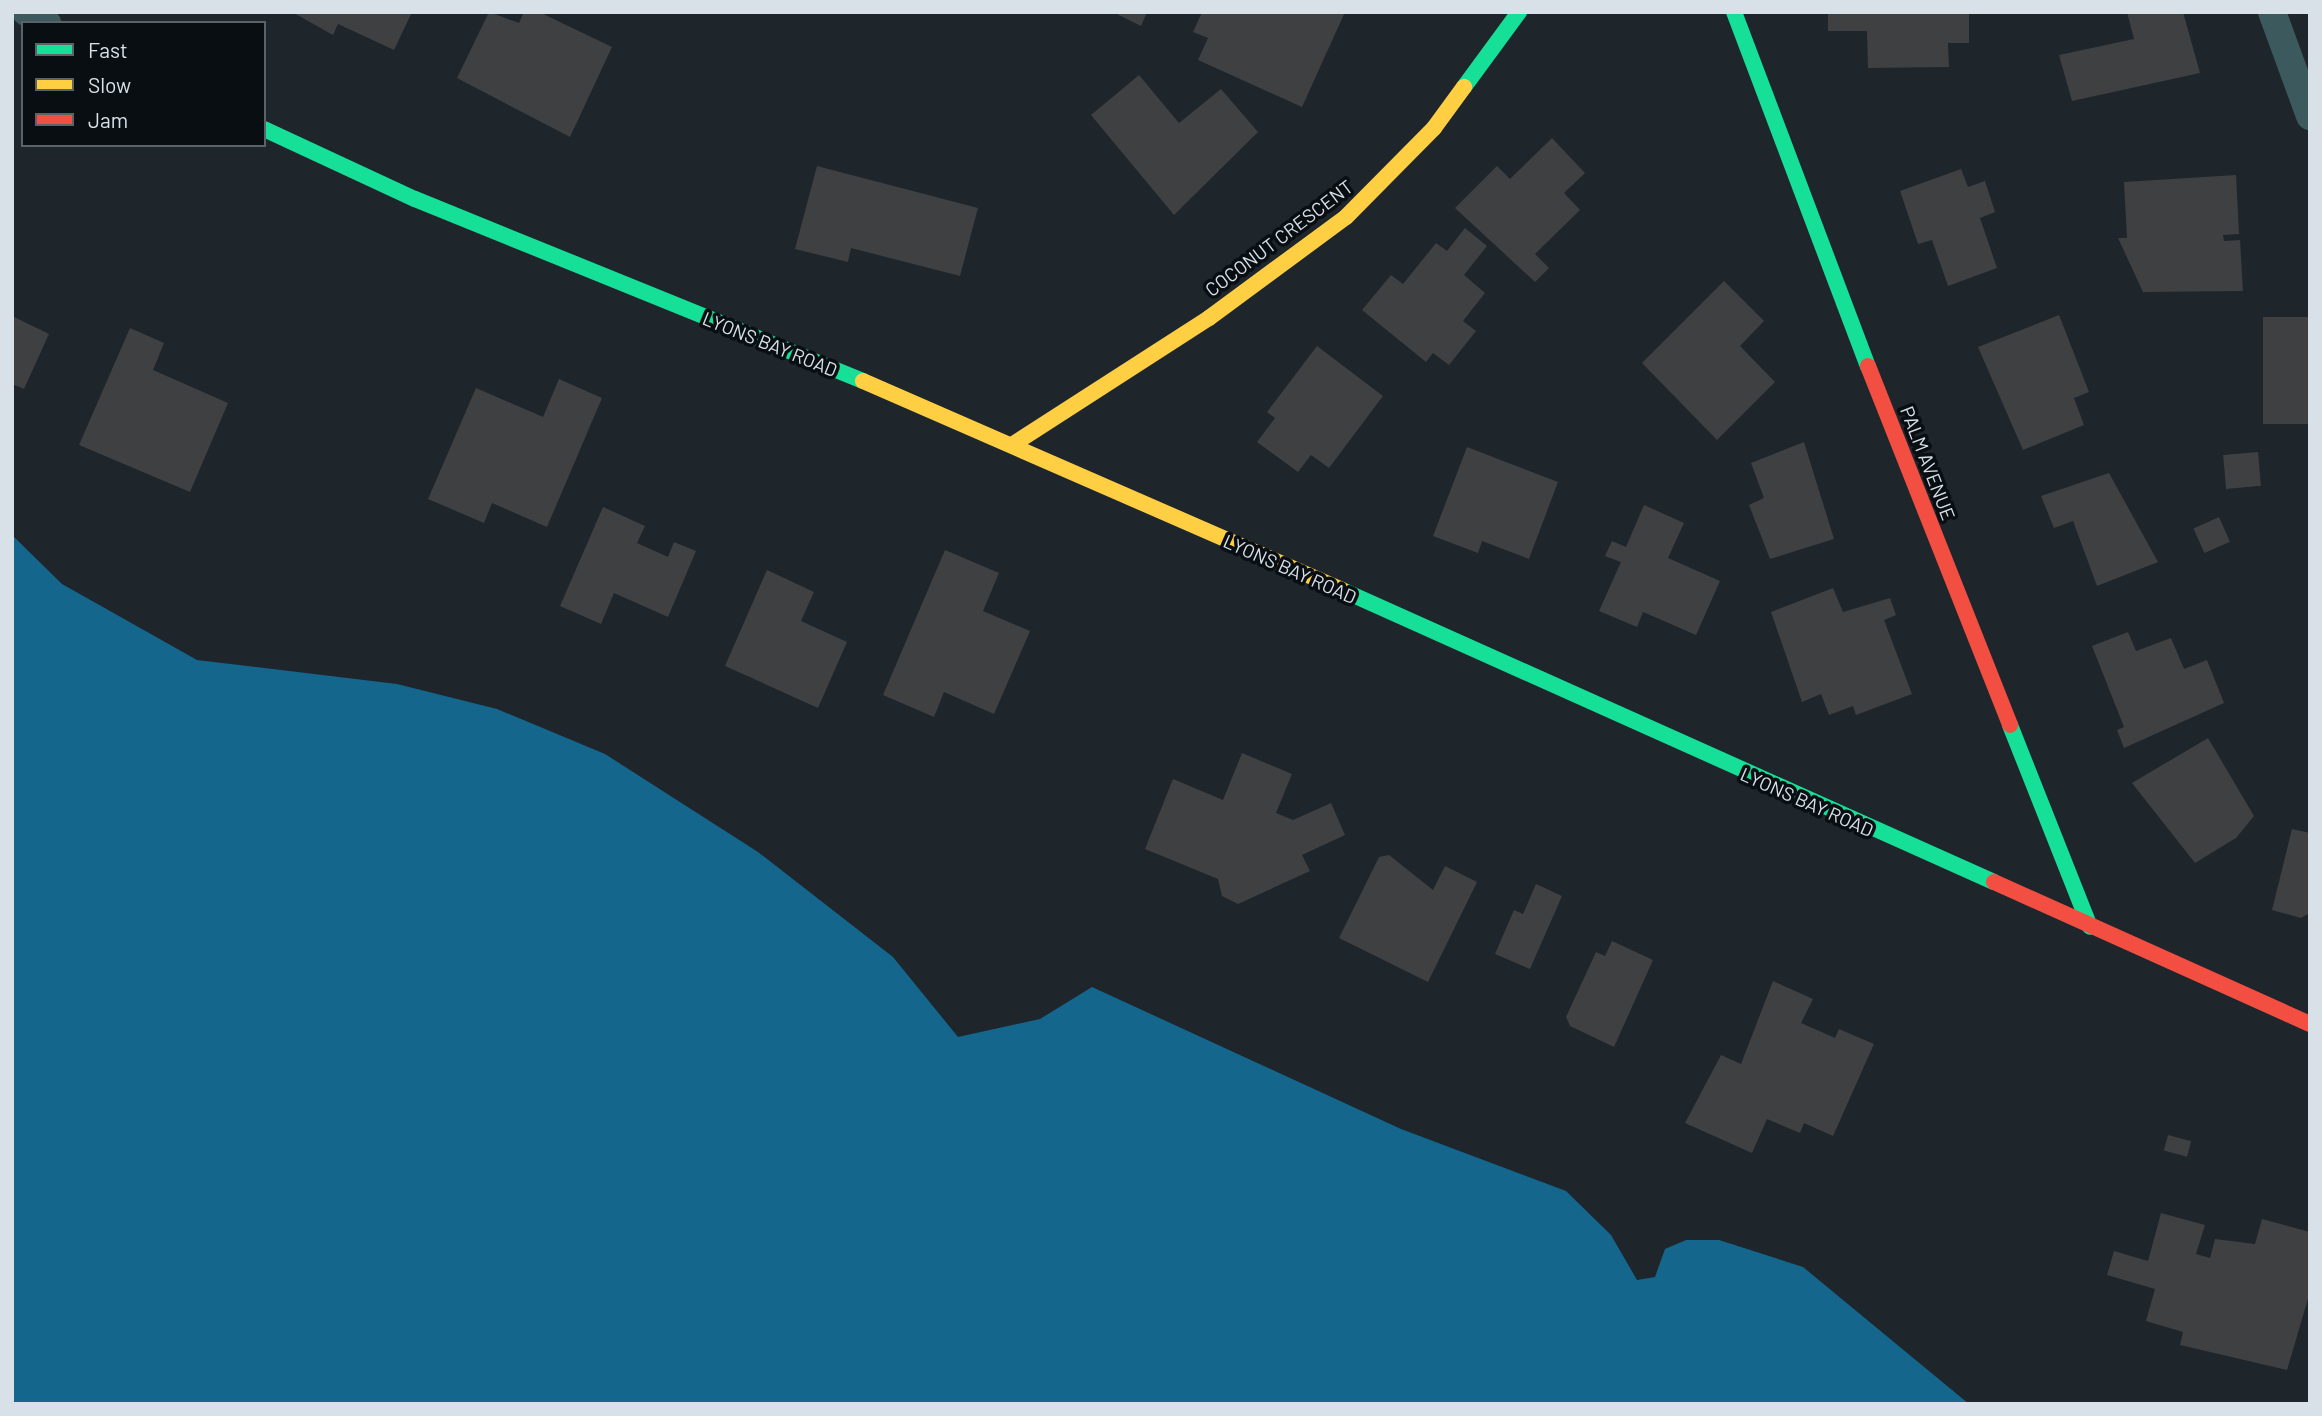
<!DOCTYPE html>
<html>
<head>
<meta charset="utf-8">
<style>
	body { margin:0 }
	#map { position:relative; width:2322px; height:1416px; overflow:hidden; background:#1e252b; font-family:Barlow,sans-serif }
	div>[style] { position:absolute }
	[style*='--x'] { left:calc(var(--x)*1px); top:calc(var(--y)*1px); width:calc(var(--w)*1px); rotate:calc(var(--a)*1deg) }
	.water>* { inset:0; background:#14668c }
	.building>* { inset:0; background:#3f4042; transform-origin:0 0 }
	.street>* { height:28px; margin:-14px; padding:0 14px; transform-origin:14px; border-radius:14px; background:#3c5a5e }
	.fast>* { height:16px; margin:-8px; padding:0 8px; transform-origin:8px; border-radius:8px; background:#16e098 }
	.slow>* { height:16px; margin:-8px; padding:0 8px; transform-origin:8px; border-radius:8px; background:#ffcf43 }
	.jam>* { height:16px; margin:-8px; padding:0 8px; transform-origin:8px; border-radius:8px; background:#f24e42 }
	span { translate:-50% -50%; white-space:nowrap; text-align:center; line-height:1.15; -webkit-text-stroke:7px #090e12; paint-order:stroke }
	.street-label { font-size:19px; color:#d9e1e8 }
	.frame { position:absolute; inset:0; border:14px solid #d9e1e8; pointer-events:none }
	.legend { position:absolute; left:21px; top:21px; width:245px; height:126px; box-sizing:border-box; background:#090e12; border:2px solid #5c6268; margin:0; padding:9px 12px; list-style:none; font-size:21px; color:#d9e1e8 }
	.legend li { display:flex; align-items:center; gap:14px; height:35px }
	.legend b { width:35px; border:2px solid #5c6268 }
</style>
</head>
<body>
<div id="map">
	<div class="water">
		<i style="clip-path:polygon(12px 535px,62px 584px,197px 660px,397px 684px,497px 709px,605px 754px,758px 852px,893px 957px,958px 1037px,1040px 1019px,1092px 987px,1401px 1129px,1566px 1191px,1611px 1235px,1637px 1280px,1655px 1277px,1665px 1249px,1686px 1240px,1719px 1240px,1803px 1267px,1969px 1404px,12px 1404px)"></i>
	</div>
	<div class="building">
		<i style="clip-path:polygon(292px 12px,412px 12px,394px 50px,338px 24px,333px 35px)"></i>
		<i style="clip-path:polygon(489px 12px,519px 23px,524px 12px,539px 12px,612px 47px,570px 137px,457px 78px)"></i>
		<i style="clip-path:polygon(1113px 12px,1147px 12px,1141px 26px)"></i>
		<i style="clip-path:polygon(1202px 12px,1345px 12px,1302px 107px,1198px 60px,1208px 38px,1193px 32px)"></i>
		<i style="clip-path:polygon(1828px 12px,1969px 12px,1969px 43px,1948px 43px,1949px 67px,1868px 68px,1867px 31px,1828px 31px)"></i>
		<i style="clip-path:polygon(2127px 12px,2183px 12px,2200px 73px,2072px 101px,2059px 55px,2134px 39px)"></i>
		<i style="clip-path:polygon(1139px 75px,1179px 123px,1221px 89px,1258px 132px,1174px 215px,1091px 115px)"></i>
		<i style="clip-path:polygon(1552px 138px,1585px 173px,1564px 193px,1580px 210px,1535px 254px,1549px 268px,1535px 282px,1455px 208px,1497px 166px,1510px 179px)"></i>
		<i style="clip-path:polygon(817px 166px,978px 208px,960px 276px,851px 248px,848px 262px,795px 249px)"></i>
		<i style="clip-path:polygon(1961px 169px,1968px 187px,1985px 181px,1995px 212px,1980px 218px,1997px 268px,1948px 286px,1932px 240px,1918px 244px,1900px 191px)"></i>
		<i style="clip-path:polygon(2236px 175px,2239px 234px,2223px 235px,2224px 241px,2240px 240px,2243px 291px,2143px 292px,2118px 238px,2127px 238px,2124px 182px)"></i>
		<i style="clip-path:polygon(1465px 228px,1487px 246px,1464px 275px,1485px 293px,1463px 321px,1476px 331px,1449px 365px,1433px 353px,1426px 362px,1362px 310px,1391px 275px,1403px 284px,1436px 243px,1447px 251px)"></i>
		<i style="clip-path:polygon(1724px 281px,1764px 321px,1740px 346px,1775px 382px,1717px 440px,1642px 363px)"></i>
		<i style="clip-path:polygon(2059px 315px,2089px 392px,2074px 398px,2084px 425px,2023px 450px,1978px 347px)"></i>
		<i style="clip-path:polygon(12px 316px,49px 334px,24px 389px,12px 384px)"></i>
		<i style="left:2310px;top:317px;width:107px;height:47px;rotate:90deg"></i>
		<i style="clip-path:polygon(130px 328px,164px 343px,153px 370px,228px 403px,190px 492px,79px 445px)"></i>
		<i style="clip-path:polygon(1317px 346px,1383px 396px,1329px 468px,1311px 455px,1298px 472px,1257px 442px,1275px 418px,1267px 412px)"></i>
		<i style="clip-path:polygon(559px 379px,602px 398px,547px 527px,492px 503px,484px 523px,428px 499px,476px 388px,543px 417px)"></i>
		<i style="clip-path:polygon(1804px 442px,1834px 539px,1770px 559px,1749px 505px,1764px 498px,1751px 463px)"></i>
		<i style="clip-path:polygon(1467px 447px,1558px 482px,1529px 559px,1482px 541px,1478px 553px,1433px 536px)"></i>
		<i style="left:2258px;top:452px;width:34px;height:35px;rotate:85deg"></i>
		<i style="clip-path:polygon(2109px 473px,2158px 562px,2097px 586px,2073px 521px,2054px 528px,2041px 496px)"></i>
		<i style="clip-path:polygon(1644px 505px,1684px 523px,1668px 558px,1720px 581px,1696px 635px,1643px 612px,1637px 627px,1599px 611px,1621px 562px,1605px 556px,1612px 541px,1626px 547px)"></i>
		<i style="clip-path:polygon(603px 507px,645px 526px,637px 543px,668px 557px,674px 542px,696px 551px,668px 617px,614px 593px,601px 624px,560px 606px)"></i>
		<i style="left:2219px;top:517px;width:27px;height:28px;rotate:66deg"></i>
		<i style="clip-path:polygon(945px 550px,999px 573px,983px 611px,1030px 631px,994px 714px,944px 692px,934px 717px,883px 695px)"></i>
		<i style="clip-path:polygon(767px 570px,814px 592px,801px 621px,847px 642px,818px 708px,725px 666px)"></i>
		<i style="clip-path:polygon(1833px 588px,1843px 612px,1890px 598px,1896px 615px,1884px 620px,1912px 694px,1856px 715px,1853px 706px,1829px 715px,1821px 694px,1802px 702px,1771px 612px)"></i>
		<i style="clip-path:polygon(2128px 632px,2136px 651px,2171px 638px,2184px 669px,2207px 660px,2224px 703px,2124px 748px,2117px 730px,2124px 727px,2092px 646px)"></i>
		<i style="clip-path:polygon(2208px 738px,2254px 816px,2236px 838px,2195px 863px,2132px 783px)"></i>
		<i style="clip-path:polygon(1242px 753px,1292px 774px,1276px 813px,1293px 820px,1331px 803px,1345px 835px,1302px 855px,1310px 871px,1238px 904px,1222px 896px,1218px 879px,1145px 849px,1173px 779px,1223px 800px)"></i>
		<i style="clip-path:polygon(2292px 829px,2310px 833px,2310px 913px,2301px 918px,2272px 910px)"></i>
		<i style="clip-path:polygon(1389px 855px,1433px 890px,1445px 866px,1477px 882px,1428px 982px,1339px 938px,1379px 857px)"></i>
		<i style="clip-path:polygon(1536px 884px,1562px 896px,1530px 969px,1495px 954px,1514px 910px,1523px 914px)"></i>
		<i style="clip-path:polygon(1612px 941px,1653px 960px,1614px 1047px,1570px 1026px,1566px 1017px,1596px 952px,1605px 956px)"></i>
		<i style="clip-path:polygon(1773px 981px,1813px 999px,1801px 1023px,1835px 1038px,1839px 1029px,1874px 1044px,1833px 1136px,1804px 1123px,1800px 1133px,1767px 1119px,1752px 1153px,1685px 1123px,1721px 1055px,1741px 1064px)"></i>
		<i style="left:2168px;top:1135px;width:24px;height:16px;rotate:15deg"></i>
		<i style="clip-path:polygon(2161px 1213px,2205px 1225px,2196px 1254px,2210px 1258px,2215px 1239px,2255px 1244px,2262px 1219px,2310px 1232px,2310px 1292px,2287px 1370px,2180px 1345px,2183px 1332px,2146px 1321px,2155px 1289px,2107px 1275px,2114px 1251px,2148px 1261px)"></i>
	</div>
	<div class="street">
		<i style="--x:26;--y:12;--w:24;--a:28"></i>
		<i style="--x:2272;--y:12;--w:111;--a:69.9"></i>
	</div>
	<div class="fast">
		<i style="--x:1734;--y:12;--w:379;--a:69.3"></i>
		<i style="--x:1464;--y:87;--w:93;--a:-53.7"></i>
		<i style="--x:264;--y:129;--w:166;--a:24.9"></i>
		<i style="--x:415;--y:199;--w:484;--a:22.1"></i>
		<i style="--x:1342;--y:590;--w:714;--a:24.13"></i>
		<i style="--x:2010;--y:725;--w:217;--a:68.4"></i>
	</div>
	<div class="slow">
		<i style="--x:863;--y:381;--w:523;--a:23.57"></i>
		<i style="--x:1015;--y:443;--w:231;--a:-32.8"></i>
		<i style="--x:1209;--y:318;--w:170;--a:-36.4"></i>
		<i style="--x:1346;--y:217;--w:125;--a:-45.3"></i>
		<i style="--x:1434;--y:128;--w:51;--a:-53.8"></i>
	</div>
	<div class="jam">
		<i style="--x:1868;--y:366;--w:386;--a:68.4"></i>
		<i style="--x:1994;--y:882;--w:346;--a:24.2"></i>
	</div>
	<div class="street-label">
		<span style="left:1279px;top:238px;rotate:-37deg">COCONUT CRESCENT</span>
		<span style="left:770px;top:344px;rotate:22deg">LYONS BAY ROAD</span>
		<span style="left:1928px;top:463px;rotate:69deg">PALM AVENUE</span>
		<span style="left:1290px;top:569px;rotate:24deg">LYONS BAY ROAD</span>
		<span style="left:1807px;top:802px;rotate:24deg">LYONS BAY ROAD</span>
	</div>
	<div class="frame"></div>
	<ul class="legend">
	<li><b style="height:9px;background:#16e098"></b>Fast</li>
	<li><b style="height:9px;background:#ffcf43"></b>Slow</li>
	<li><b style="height:9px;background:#f24e42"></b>Jam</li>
	</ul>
</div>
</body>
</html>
